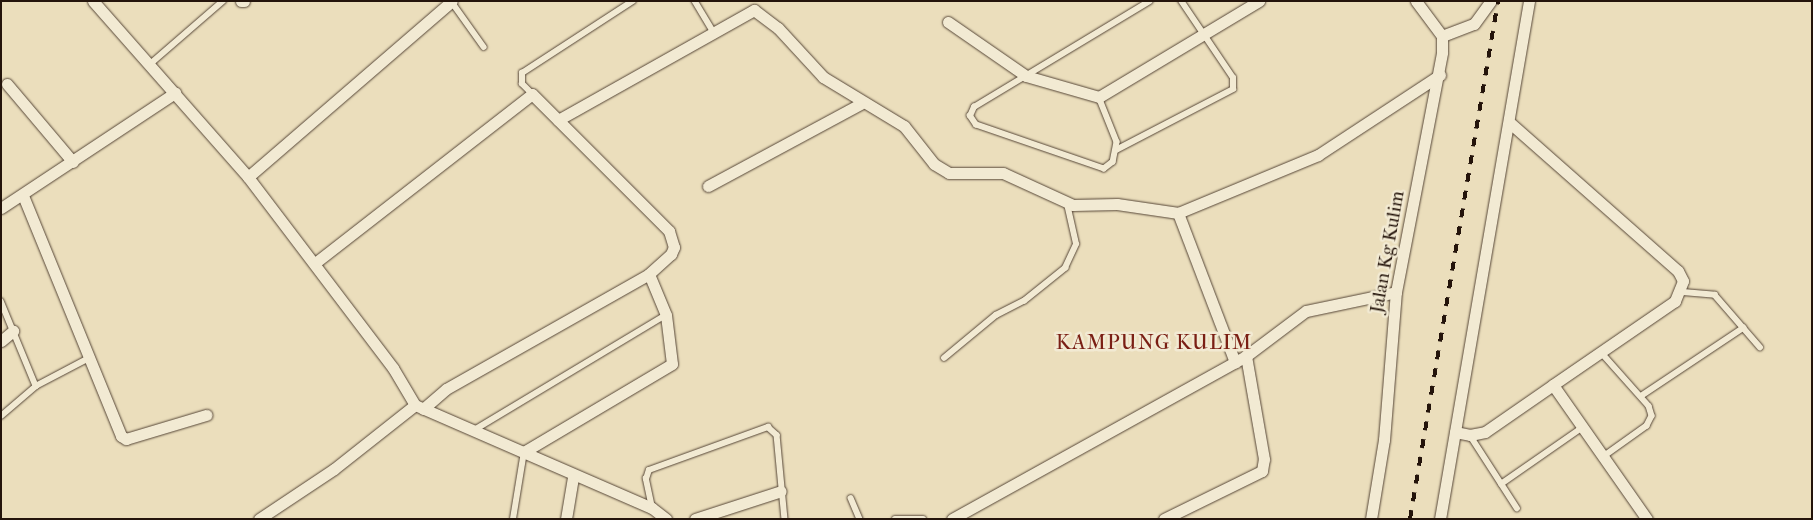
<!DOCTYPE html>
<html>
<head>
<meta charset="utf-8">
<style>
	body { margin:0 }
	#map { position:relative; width:1813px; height:520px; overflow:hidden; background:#ebdebc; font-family:"IM FELL French Canon",serif }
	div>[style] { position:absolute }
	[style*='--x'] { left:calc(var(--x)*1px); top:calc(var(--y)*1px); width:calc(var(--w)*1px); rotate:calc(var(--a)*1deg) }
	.roads { filter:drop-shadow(0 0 1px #564637) drop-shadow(0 0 1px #564637) }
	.lane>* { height:5.5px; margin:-2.75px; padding:0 2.75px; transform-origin:2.75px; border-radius:2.75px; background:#f2ead3 }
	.street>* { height:11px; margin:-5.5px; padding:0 5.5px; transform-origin:5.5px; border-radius:5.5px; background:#f2ead3 }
	.rail>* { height:4px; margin-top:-2px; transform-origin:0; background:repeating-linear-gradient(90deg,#24140b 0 9px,transparent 0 18px) }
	span { translate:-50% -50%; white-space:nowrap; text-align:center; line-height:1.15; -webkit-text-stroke:5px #f2ead3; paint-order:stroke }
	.street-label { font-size:19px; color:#24140b }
	.quarter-label { font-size:21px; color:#7a1f14; letter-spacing:1px }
	.frame { position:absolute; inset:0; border:2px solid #24140b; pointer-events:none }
</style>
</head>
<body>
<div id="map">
	<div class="roads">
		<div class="lane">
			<i style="--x:695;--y:1;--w:35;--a:59"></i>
			<i style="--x:452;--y:2;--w:55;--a:54.6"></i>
			<i style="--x:149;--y:65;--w:98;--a:-40.9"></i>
			<i style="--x:532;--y:94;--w:14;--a:-135"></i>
			<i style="--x:522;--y:84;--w:11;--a:-90"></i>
			<i style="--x:522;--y:73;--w:132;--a:-33"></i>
			<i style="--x:1099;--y:97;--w:48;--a:68.2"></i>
			<i style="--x:1117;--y:142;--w:20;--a:101"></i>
			<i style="--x:1113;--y:162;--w:11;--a:142"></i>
			<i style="--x:1104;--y:169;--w:135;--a:-161"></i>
			<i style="--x:976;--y:125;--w:11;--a:-124"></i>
			<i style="--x:970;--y:116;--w:10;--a:-66"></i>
			<i style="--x:974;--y:107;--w:205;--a:-31.1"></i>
			<i style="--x:1116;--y:150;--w:132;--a:-27.5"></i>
			<i style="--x:1233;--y:89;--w:11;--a:-90"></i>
			<i style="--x:1233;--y:78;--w:93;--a:-124"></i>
			<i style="--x:1683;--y:292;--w:32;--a:5"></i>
			<i style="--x:1715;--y:295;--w:69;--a:49.1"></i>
			<i style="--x:1;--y:301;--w:92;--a:67.6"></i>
			<i style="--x:1601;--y:352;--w:72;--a:48.4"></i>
			<i style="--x:1649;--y:406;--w:10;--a:73"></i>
			<i style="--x:1652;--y:416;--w:11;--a:117"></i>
			<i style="--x:1647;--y:426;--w:52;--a:144.5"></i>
			<i style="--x:944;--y:358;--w:67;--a:-39.6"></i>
			<i style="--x:996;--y:315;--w:31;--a:-27"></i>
			<i style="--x:1024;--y:301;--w:53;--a:-38.8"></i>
			<i style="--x:1065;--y:268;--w:26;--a:-65"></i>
			<i style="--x:1076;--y:244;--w:41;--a:-102.7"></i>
			<i style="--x:1641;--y:396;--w:123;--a:-33.7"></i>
			<i style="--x:1;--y:416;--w:46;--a:-40.6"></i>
			<i style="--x:36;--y:386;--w:60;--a:-27.8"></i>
			<i style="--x:476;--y:429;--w:222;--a:-31"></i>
			<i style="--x:1470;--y:435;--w:87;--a:57.2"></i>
			<i style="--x:1501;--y:484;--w:100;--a:-34.8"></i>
			<i style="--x:851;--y:498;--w:23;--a:67"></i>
			<i style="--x:652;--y:508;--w:30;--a:-102"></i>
			<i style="--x:646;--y:479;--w:9;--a:-72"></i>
			<i style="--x:649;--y:470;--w:127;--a:-19.9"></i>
			<i style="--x:768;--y:427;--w:12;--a:42"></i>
			<i style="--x:777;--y:435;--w:84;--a:84.6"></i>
			<i style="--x:513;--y:519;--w:68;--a:-80.7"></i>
			<i style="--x:895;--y:519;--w:28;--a:0"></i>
		</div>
		<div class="street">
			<i style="--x:93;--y:1;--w:235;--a:48.6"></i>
			<i style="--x:248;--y:177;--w:240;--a:52.8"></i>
			<i style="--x:393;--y:368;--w:43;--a:59.3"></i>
			<i style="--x:415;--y:405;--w:258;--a:23.5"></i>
			<i style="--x:652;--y:508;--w:18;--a:38"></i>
			<i style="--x:241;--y:1;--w:3;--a:0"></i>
			<i style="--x:948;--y:22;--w:95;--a:34.7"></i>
			<i style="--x:1026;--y:76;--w:76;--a:16"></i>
			<i style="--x:1099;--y:97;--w:187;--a:-31"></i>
			<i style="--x:1442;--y:36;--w:34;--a:-21"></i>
			<i style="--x:1474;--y:24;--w:29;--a:-54"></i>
			<i style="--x:7;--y:84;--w:102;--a:49.8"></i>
			<i style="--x:558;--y:120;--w:225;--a:-29.3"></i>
			<i style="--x:754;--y:10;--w:30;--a:37"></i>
			<i style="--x:778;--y:28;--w:67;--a:47.4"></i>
			<i style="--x:823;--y:77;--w:95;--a:31.2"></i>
			<i style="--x:904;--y:126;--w:48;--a:51.7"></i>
			<i style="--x:934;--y:164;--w:17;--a:31"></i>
			<i style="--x:949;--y:173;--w:54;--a:0"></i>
			<i style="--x:1003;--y:173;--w:77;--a:24.6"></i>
			<i style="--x:1073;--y:205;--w:44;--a:-1.3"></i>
			<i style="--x:1117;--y:204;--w:62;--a:8.4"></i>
			<i style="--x:1178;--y:213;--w:152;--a:-22.5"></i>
			<i style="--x:1318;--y:155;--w:146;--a:-33.3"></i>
			<i style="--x:1509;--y:122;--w:225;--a:41.4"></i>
			<i style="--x:1678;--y:271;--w:11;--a:63"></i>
			<i style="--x:1683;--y:281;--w:22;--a:112"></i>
			<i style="--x:1675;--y:301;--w:148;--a:145.5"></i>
			<i style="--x:248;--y:177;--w:269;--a:-40.8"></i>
			<i style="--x:708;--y:186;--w:173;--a:-28.3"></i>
			<i style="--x:24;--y:198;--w:257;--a:67.8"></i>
			<i style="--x:121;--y:436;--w:6;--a:31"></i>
			<i style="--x:126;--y:439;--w:84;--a:-16.7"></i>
			<i style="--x:1;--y:208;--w:209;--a:-33.5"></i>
			<i style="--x:1178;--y:213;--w:160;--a:69.1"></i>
			<i style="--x:315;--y:263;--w:275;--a:-37.9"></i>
			<i style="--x:532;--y:94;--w:194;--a:45"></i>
			<i style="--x:669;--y:231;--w:17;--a:73"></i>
			<i style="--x:674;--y:247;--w:8;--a:113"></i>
			<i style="--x:671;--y:254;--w:30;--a:138"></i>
			<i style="--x:1;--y:341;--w:16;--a:-40"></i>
			<i style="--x:423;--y:409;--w:30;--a:-41"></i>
			<i style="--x:446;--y:389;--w:233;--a:-29.5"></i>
			<i style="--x:649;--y:274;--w:44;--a:67.5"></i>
			<i style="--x:666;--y:315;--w:49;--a:83"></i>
			<i style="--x:672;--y:364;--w:172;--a:149.3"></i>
			<i style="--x:1455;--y:432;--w:15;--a:11"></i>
			<i style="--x:1470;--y:435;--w:15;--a:-11"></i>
			<i style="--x:1485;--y:432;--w:83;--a:-34.7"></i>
			<i style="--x:1553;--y:385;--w:164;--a:55"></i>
			<i style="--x:259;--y:519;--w:90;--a:-33.7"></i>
			<i style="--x:334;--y:469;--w:103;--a:-38.3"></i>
			<i style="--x:566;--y:519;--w:43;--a:-80.5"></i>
			<i style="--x:695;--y:519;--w:90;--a:-18"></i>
			<i style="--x:952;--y:519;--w:336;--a:-29"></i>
			<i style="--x:1246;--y:356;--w:75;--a:-36.9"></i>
			<i style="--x:1306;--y:311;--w:92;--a:-11.9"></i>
			<i style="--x:1164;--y:519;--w:109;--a:-26.1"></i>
			<i style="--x:1262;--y:471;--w:12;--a:-81"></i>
			<i style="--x:1264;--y:459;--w:105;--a:-99.9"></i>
			<i style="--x:1371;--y:519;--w:80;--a:-80.7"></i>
			<i style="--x:1384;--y:440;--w:148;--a:-85.4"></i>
			<i style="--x:1396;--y:292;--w:244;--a:-79.1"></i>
			<i style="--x:1442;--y:52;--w:16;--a:-90"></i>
			<i style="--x:1442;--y:36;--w:44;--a:-126.6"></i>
			<i style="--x:1440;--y:519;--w:526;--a:-80.25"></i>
		</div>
	</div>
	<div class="rail">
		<i style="--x:1410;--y:519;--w:525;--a:-80.36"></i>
	</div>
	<div class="street-label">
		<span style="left:1388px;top:252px;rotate:-80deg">Jalan Kg Kulim</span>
	</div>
	<div class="quarter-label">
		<span style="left:1154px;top:342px">KAMPUNG KULIM</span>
	</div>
	<div class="frame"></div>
</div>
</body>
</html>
